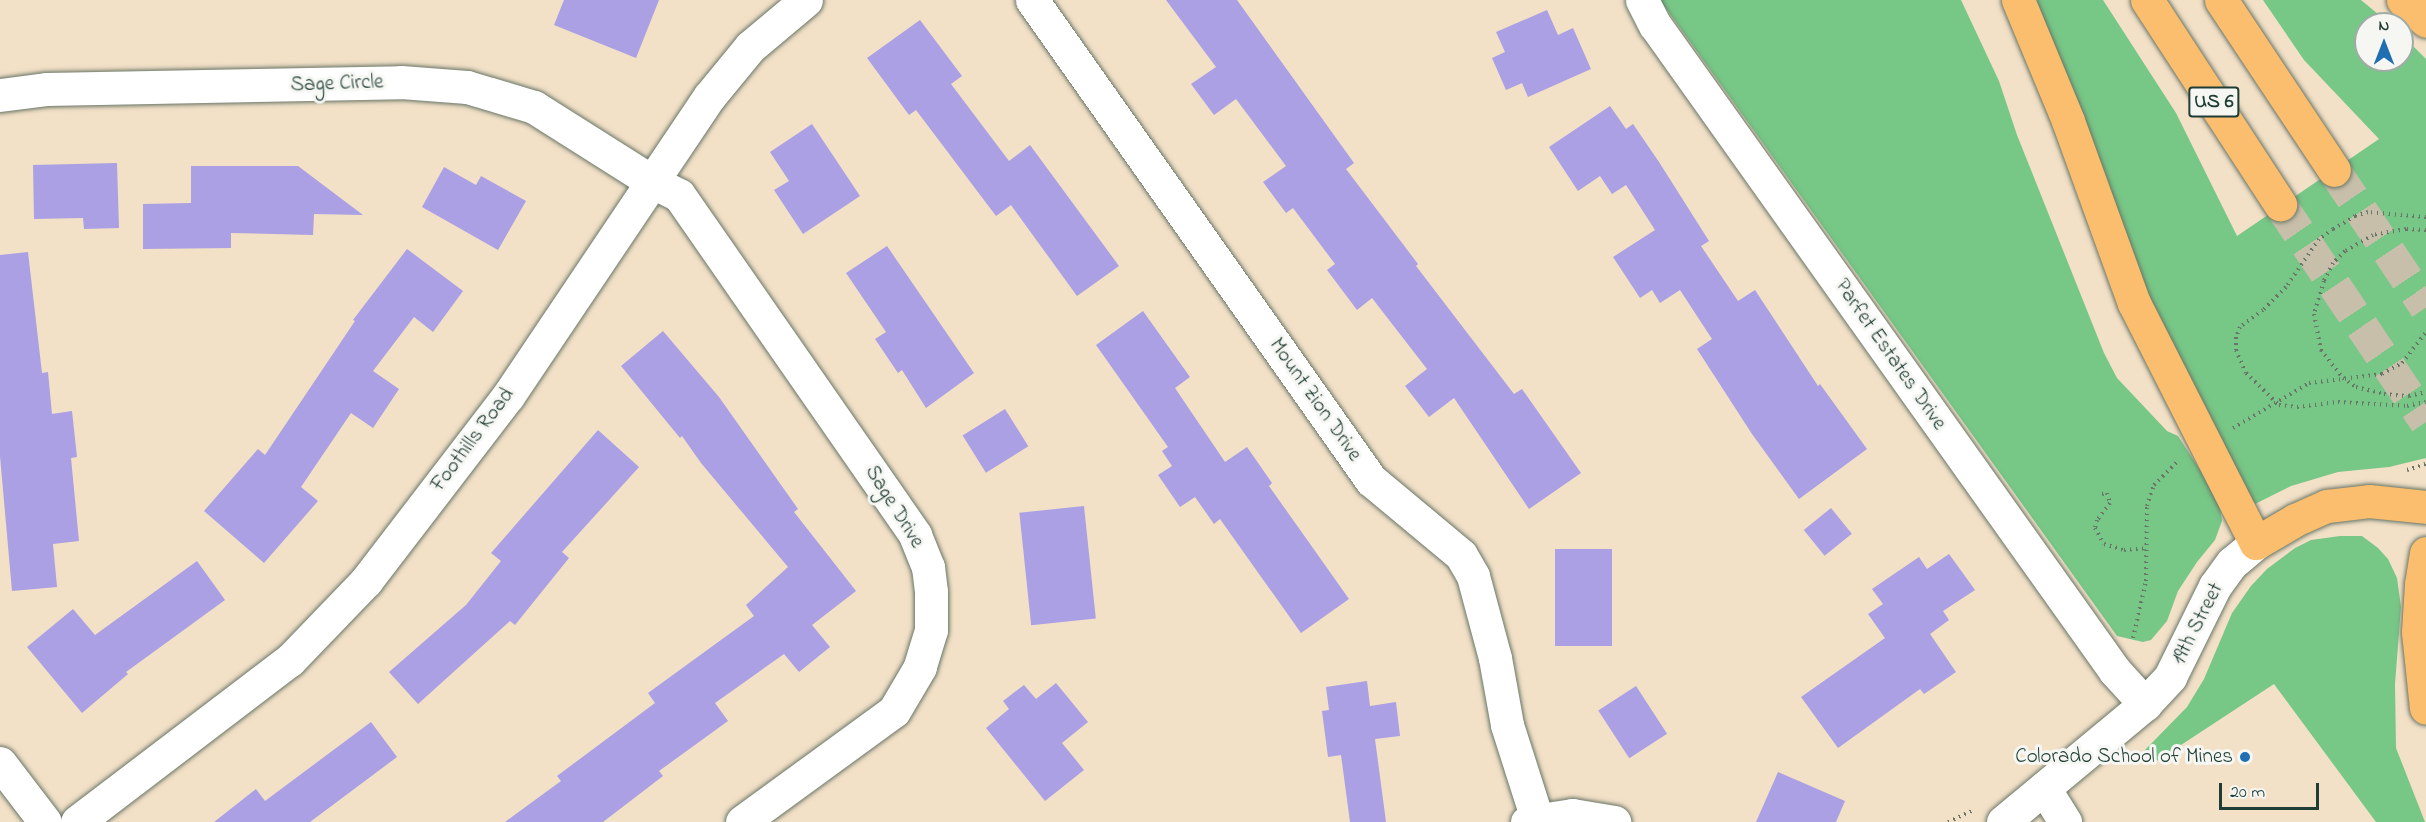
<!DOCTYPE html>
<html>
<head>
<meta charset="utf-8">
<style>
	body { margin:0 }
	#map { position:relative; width:2426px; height:822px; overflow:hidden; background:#f2e0c7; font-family:"Indie Flower",sans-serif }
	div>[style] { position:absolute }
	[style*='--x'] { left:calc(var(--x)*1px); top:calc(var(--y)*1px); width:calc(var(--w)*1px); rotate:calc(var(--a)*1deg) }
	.green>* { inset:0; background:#77c787 }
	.building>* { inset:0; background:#aaa0e3; transform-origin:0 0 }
	.highway-tunnel>* { height:33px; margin-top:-16.5px; transform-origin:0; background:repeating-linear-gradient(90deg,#c8bfaa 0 33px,transparent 0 49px) }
	.path>* { height:4px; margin-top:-2px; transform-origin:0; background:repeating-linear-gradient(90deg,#697667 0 1.5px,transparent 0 6px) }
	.roads { filter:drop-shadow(0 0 2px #697667) drop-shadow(0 0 2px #697667) }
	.minor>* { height:33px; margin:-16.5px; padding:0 16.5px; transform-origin:16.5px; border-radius:16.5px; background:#fff }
	.major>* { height:33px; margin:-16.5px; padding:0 16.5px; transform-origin:16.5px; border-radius:16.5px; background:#fabe6e }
	.highway>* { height:33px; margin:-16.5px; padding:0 16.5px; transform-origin:16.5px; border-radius:16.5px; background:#fabe6e }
	.dots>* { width:16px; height:16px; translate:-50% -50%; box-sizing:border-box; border:3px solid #f6f6f2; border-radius:50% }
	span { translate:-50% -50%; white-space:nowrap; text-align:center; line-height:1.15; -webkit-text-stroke:6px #f6f6f2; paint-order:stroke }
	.shield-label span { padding:2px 4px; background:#f6f6f2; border:2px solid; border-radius:4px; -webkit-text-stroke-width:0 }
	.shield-label { font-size:20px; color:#1f3d34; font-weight:700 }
	.street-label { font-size:21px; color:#1f3d34 }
	.poi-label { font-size:21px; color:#1f3d34 }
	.right { translate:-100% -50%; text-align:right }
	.north { position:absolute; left:2354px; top:12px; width:60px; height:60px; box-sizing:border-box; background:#f6f6f2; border:2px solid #a0aca6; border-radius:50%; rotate:0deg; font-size:16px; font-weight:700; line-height:24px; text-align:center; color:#1f3d34 }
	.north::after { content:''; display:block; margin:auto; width:21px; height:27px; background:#1f6fb2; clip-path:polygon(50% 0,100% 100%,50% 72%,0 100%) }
	.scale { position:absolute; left:2219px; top:783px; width:100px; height:27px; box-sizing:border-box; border:3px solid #1f3d34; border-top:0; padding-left:8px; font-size:18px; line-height:21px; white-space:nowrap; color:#1f3d34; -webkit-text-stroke:4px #f6f6f2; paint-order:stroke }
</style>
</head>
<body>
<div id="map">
	<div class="green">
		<i style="clip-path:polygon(1660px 0,1961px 0,1999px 81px,2017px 135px,2104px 353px,2117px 378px,2167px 431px,2178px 436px,2213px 490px,2220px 509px,2222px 521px,2215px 540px,2197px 562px,2178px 591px,2167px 621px,2151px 640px,2143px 642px,2117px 636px)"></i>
		<i style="clip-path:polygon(2030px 0,2103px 0,2176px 113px,2237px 236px,2379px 139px,2304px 60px,2263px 0,2361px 0,2390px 24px,2366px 24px,2366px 60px,2402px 60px,2402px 35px,2426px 59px,2426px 458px,2389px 467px,2338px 472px,2291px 486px,2255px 504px,2202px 410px,2146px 298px)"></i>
		<i style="clip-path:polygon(2340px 536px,2362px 536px,2378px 548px,2388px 559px,2397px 578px,2401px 607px,2395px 684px,2396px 748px,2425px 822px,2376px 822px,2274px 684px,2152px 764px,2144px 751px,2187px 707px,2204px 679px,2232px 613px,2251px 586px,2267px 569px,2295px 548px,2311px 540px)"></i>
	</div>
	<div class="building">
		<i style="clip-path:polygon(564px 0,659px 0,636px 58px,554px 25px)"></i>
		<i style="clip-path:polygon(1166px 0,1237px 0,1354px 163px,1346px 169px,1418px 264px,1416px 266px,1514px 394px,1522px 389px,1581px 473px,1529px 509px,1454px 398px,1429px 417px,1405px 386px,1427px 369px,1372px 298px,1357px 310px,1327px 270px,1335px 264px,1293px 208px,1286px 213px,1263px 182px,1286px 166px,1236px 99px,1214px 115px,1191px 84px,1216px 67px)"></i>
		<i style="clip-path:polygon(1547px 10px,1558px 35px,1573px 28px,1591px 69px,1528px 97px,1522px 83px,1506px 90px,1492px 58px,1505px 52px,1496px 32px)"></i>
		<i style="clip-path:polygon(920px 20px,962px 76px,951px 84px,1009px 161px,1030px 145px,1119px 266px,1077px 296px,1011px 205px,996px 216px,916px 110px,909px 115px,867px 58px)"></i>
		<i style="clip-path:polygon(1610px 106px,1626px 129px,1633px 124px,1659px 162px,1709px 241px,1701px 246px,1738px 301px,1755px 290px,1818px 386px,1820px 384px,1867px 449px,1799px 499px,1752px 434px,1697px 349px,1712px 339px,1680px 290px,1660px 303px,1652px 290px,1640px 298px,1613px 257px,1655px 230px,1626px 185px,1612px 194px,1600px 176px,1578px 191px,1549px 147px)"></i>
		<i style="clip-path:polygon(812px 124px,860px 196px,803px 234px,774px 190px,789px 181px,770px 152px)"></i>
		<i style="clip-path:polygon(117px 163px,119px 228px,84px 229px,83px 218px,34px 219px,33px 165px)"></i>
		<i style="clip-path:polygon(191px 166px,298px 166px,363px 215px,314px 214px,313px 235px,231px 233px,231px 248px,143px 249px,143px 204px,191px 203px)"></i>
		<i style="clip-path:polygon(444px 167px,476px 185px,481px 176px,526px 201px,498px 250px,422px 207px)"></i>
		<i style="clip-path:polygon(887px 246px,974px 373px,926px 408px,902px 370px,898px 373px,875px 339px,886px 332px,846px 273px)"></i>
		<i style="clip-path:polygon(407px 249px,463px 291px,433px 332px,414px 317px,373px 371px,399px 389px,373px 428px,351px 413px,301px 487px,318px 501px,264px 563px,204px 511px,258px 449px,265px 455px,355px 321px,353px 320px)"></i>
		<i style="clip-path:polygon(28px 252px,42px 373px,48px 372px,52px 414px,72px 411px,77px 457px,71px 458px,79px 541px,53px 544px,57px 587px,12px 591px,0 456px,0 255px)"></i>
		<i style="clip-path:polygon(1143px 311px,1190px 377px,1175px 388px,1225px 462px,1247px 447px,1272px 483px,1269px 486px,1349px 599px,1301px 633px,1220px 519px,1214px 524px,1195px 497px,1180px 507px,1158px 475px,1172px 466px,1162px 451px,1168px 447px,1096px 345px)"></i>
		<i style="clip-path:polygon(663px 331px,719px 397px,798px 509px,794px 512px,856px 591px,812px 625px,830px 647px,799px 672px,784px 654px,715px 703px,728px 721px,659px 771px,663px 776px,603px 822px,505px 822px,561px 781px,557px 776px,655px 703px,648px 693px,754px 616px,746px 605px,788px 567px,701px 463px,682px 436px,680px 438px,621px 366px)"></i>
		<i style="left:1005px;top:409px;width:44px;height:50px;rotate:58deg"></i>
		<i style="clip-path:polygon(598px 430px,639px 467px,562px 552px,569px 558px,515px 625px,510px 621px,418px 704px,389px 672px,466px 605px,501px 561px,491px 553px)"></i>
		<i style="left:1084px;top:506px;width:113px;height:65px;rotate:84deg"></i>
		<i style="left:1831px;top:508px;width:33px;height:35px;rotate:51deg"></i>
		<i style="left:1555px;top:549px;width:57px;height:97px"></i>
		<i style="clip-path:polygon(1949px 554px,1975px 590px,1943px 611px,1949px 620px,1930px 634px,1956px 672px,1924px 694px,1920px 689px,1838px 748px,1801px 697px,1885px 638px,1868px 614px,1883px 604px,1872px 589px,1919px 557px,1927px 569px)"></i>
		<i style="clip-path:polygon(197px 561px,225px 600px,126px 672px,128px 674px,82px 713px,27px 647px,73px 609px,95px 635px)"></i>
		<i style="clip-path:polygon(1367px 681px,1370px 706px,1396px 702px,1400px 736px,1375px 739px,1386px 822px,1350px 822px,1341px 755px,1328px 757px,1322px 711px,1329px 710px,1326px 687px)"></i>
		<i style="clip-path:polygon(1056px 683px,1088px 722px,1062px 743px,1084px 770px,1045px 801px,986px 728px,1009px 709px,1003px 701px,1024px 685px,1036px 699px)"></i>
		<i style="left:1636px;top:686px;width:57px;height:45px;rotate:57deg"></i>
		<i style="clip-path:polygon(371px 722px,397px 757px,310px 822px,214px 822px,256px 789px,265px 801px)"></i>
		<i style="clip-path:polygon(1778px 772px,1845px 801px,1836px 822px,1756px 822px)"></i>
	</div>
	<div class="highway-tunnel">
		<i style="--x:2334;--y:170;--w:165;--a:56.1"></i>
		<i style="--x:2280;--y:204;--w:262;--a:56.1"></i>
	</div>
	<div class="path">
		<i style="--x:2426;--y:217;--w:58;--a:-175.1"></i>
		<i style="--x:2368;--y:212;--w:14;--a:163"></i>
		<i style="--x:2355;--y:216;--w:26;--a:149"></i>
		<i style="--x:2333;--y:229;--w:17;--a:144"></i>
		<i style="--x:2319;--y:239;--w:58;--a:124.5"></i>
		<i style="--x:2286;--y:287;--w:33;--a:135"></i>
		<i style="--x:2263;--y:310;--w:29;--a:144"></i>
		<i style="--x:2240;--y:327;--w:11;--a:112"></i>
		<i style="--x:2236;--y:337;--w:13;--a:90"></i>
		<i style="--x:2236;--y:350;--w:25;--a:67"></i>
		<i style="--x:2246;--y:373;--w:46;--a:44.1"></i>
		<i style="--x:2279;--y:405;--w:18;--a:6"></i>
		<i style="--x:2297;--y:407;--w:41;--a:-7"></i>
		<i style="--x:2338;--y:402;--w:69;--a:3.3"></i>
		<i style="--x:2407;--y:406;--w:19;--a:-12"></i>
		<i style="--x:2426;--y:230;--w:20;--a:-177"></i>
		<i style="--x:2406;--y:229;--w:34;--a:170"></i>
		<i style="--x:2373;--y:235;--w:32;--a:150"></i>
		<i style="--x:2345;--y:251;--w:17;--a:135"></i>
		<i style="--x:2333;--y:263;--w:20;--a:117"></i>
		<i style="--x:2324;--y:281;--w:34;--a:107"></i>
		<i style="--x:2314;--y:314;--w:37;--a:79"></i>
		<i style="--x:2321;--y:350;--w:36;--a:52"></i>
		<i style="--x:2343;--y:378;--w:16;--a:35"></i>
		<i style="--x:2356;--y:387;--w:29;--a:14"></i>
		<i style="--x:2384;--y:394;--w:25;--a:5"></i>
		<i style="--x:2409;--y:396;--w:17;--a:-13"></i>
		<i style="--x:2233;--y:428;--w:88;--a:-30.6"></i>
		<i style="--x:2309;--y:383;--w:74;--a:-7"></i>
		<i style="--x:2382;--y:374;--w:23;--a:-29"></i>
		<i style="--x:2402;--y:363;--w:39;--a:-52"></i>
		<i style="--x:2407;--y:470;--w:20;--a:-18"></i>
		<i style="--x:2102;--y:494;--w:5;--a:-11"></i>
		<i style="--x:2107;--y:493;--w:10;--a:73"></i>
		<i style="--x:2110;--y:503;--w:21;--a:127"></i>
		<i style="--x:2097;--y:520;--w:8;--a:104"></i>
		<i style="--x:2095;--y:528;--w:18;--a:61"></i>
		<i style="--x:2104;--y:544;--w:21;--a:17"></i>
		<i style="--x:2124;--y:550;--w:23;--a:-5"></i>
		<i style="--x:2133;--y:638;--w:58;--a:-77.2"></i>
		<i style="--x:2146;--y:581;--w:75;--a:-89.2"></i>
		<i style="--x:2147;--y:506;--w:22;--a:-72"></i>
		<i style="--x:2154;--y:485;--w:34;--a:-45"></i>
		<i style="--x:1948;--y:822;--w:26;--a:-25"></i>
	</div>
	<div class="roads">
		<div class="minor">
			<i style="--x:1032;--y:0;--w:588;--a:54.77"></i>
			<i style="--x:1371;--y:480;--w:117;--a:39.8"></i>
			<i style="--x:1461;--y:555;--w:24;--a:60"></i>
			<i style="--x:1473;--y:576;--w:85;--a:75"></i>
			<i style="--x:1495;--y:658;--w:68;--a:79.8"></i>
			<i style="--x:1507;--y:725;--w:99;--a:72.3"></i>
			<i style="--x:1642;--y:0;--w:28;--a:63"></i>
			<i style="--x:1655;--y:25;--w:793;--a:54.55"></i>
			<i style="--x:2115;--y:671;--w:45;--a:47.7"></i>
			<i style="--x:0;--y:95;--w:46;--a:-7.4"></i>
			<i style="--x:46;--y:89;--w:355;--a:-1.1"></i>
			<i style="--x:401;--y:82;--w:66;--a:4.3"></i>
			<i style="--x:467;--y:87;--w:70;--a:16.6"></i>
			<i style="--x:534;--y:107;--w:138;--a:32.3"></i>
			<i style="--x:651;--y:181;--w:31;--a:27"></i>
			<i style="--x:679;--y:195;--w:414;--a:55.2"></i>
			<i style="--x:915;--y:535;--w:35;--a:68"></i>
			<i style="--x:928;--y:567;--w:25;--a:83"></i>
			<i style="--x:931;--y:592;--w:38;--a:90"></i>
			<i style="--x:931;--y:630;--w:39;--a:107"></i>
			<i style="--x:920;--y:667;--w:51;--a:120.6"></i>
			<i style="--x:894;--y:711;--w:188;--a:143.9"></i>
			<i style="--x:0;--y:763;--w:74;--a:52.7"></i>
			<i style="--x:2044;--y:788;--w:40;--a:58"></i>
			<i style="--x:77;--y:822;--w:268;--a:-37.3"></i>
			<i style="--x:290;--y:660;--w:110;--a:-46.1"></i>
			<i style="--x:366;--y:581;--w:233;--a:-52.5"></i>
			<i style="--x:508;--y:396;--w:360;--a:-56.1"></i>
			<i style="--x:709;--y:97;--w:65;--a:-50.6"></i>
			<i style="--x:750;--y:47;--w:73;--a:-40"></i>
			<i style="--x:1527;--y:822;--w:46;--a:-8.8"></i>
			<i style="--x:1572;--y:815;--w:43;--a:9.5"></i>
			<i style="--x:2003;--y:822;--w:185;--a:-39.7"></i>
			<i style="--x:2145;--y:704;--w:37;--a:-47"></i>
			<i style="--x:2170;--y:677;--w:102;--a:-63.7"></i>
			<i style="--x:2215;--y:586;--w:29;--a:-54"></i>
			<i style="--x:2232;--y:563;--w:31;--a:-40"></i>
		</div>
		<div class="major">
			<i style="--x:2256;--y:543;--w:45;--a:-30.5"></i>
			<i style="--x:2295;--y:520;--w:35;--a:-24"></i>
			<i style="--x:2327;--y:506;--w:42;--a:-6.8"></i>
			<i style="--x:2369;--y:501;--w:57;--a:6"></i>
		</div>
		<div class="highway">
			<i style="--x:2018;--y:0;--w:131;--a:67.5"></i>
			<i style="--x:2068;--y:121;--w:194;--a:70.1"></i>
			<i style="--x:2134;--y:303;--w:269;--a:63.1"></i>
			<i style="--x:2147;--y:0;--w:244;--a:56.9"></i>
			<i style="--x:2221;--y:0;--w:204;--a:56.4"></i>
			<i style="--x:2403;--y:0;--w:31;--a:42"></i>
			<i style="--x:2426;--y:553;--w:31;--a:99"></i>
			<i style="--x:2421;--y:584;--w:48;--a:93.6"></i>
			<i style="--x:2418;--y:632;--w:76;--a:84"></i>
		</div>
	</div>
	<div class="dots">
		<i style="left:2245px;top:757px;background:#1f6fb2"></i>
	</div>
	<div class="shield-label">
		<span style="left:2214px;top:102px">US 6</span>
	</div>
	<div class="street-label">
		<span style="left:337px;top:84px;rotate:-2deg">Sage Circle</span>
		<span style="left:1890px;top:355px;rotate:55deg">Parfet Estates Drive</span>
		<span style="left:1315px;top:400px;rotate:55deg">Mount Zion Drive</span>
		<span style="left:473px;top:440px;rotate:-53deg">Foothills Road</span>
		<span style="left:894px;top:507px;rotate:58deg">Sage Drive</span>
		<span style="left:2198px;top:624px;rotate:-63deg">19th Street</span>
	</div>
	<div class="poi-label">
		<span class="right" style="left:2233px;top:757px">Colorado School of Mines</span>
	</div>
	<div class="north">N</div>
	<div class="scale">20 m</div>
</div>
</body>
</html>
